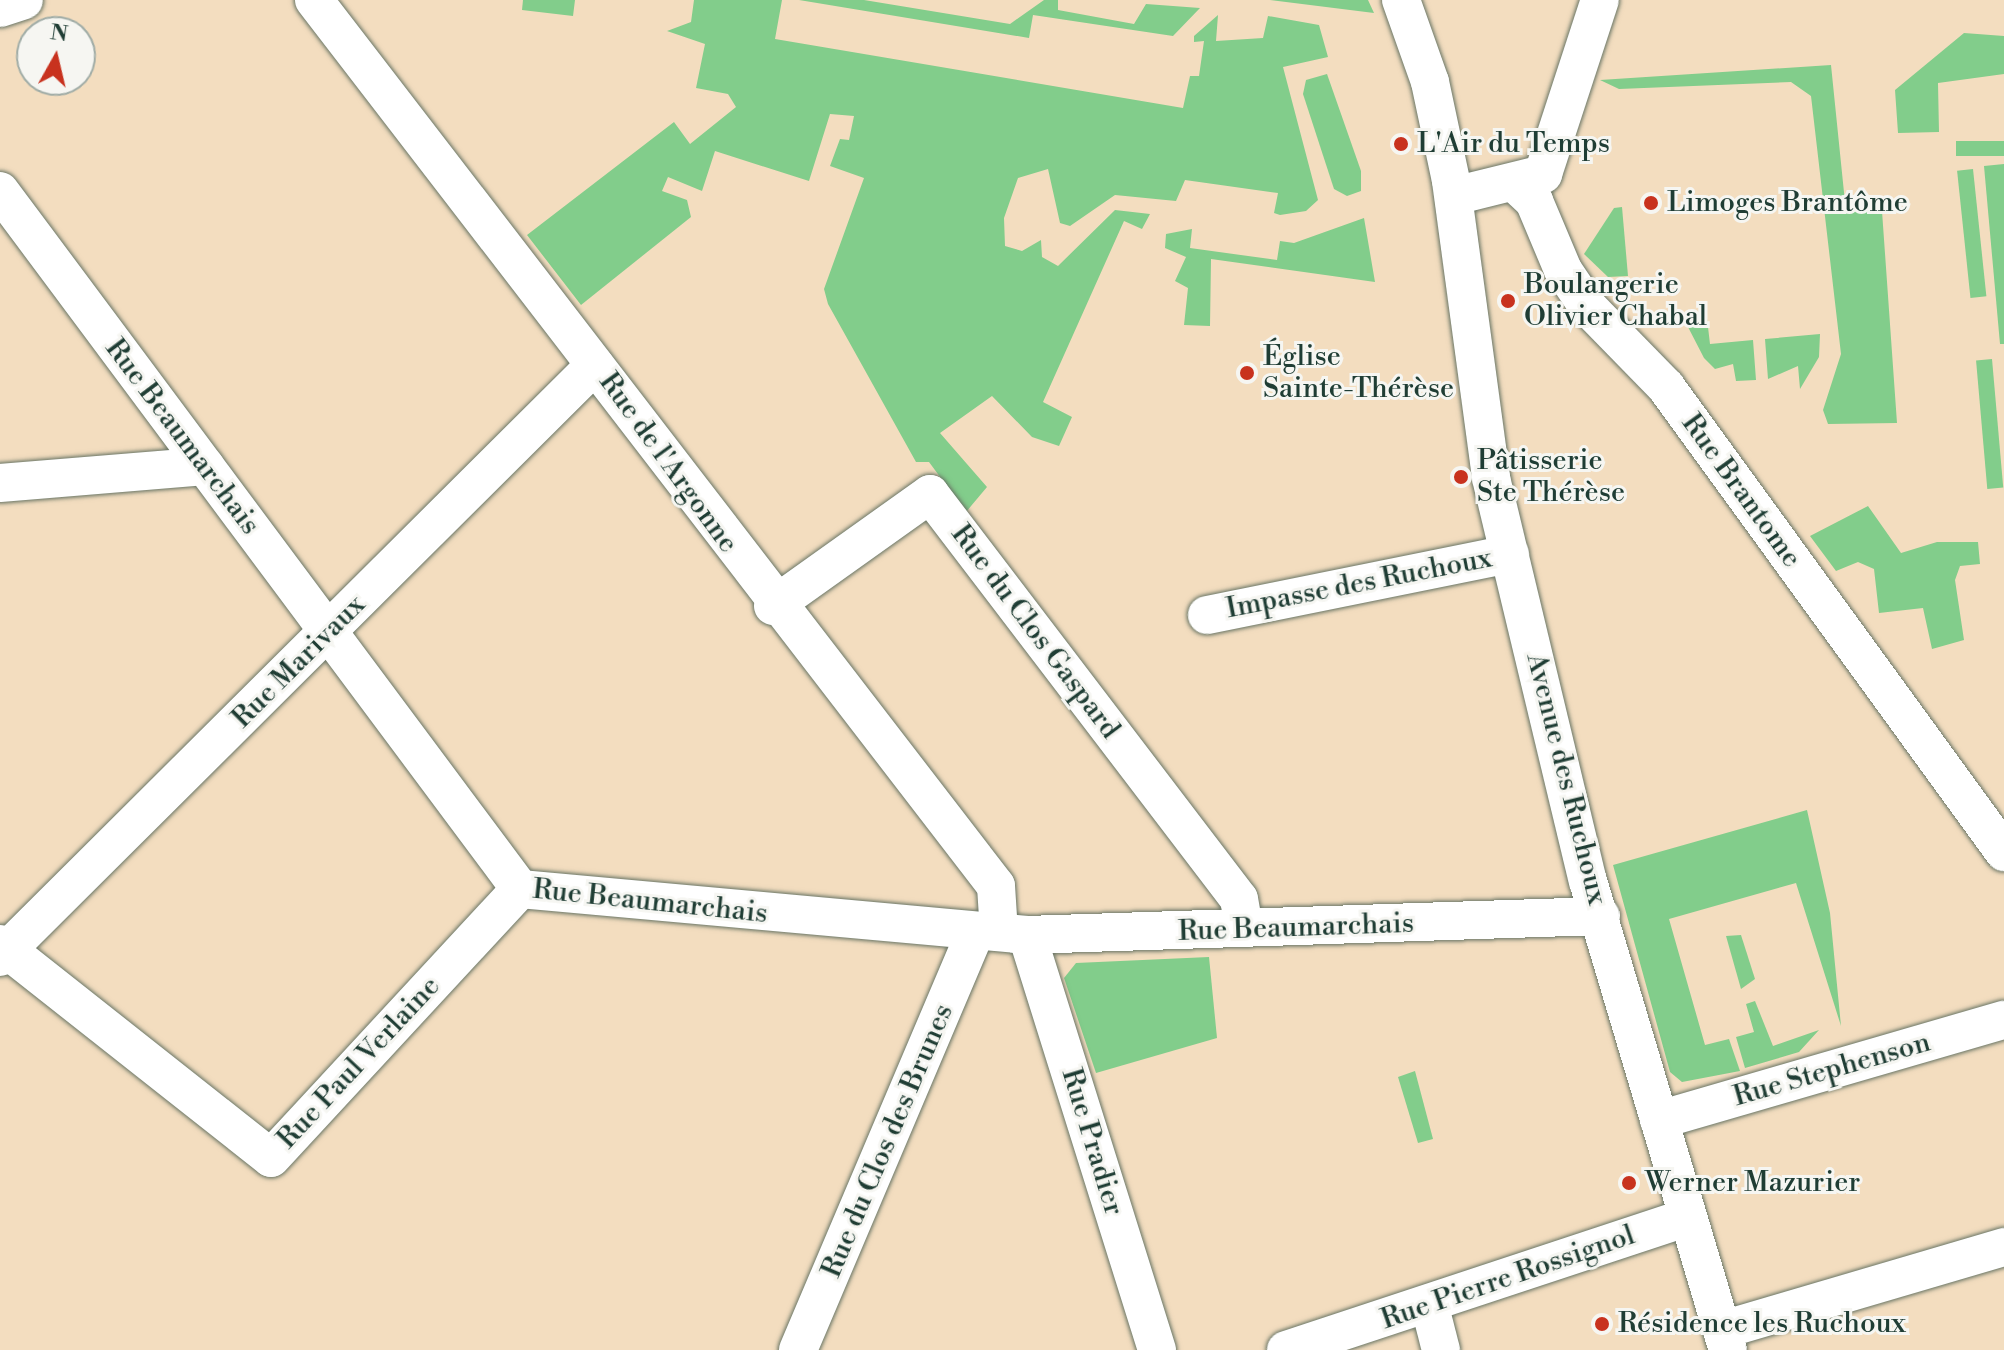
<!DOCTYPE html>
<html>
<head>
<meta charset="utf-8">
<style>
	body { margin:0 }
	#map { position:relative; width:2004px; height:1350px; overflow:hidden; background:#f3ddbf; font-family:"Libre Bodoni",serif }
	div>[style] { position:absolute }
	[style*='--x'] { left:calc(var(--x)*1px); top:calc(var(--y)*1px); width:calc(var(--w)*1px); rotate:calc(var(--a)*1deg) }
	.green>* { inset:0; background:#82cd8b; transform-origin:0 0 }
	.roads { filter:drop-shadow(0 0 2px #697565) drop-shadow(0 0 2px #697565) }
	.minor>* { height:38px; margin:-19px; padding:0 19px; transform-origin:19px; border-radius:19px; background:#fff }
	.dots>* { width:22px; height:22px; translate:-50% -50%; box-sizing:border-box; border:4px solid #f6f6f2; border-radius:50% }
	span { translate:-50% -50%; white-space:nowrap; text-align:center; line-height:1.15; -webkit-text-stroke:6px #f6f6f2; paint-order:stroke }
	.poi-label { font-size:28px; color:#1f3d34 }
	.left { translate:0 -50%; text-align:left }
	.street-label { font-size:28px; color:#1f3d34 }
	.north { position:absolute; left:16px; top:16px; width:80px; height:80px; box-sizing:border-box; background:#f6f6f2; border:2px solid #a0aca6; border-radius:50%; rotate:8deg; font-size:22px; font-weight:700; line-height:32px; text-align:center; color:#1f3d34 }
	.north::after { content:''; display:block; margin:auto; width:28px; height:36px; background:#c8321e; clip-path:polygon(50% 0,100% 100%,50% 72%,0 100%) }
</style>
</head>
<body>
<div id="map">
	<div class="green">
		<i style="clip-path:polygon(523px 0,575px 0,573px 16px,522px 10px)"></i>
		<i style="clip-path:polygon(694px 0,782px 0,775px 39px,1183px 108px,1190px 76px,1199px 76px,1204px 41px,1194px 42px,1194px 36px,1218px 15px,1216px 41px,1263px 38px,1268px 16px,1319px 25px,1328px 57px,1283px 67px,1318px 200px,1306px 211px,1280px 215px,1274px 213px,1278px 193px,1185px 180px,1176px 201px,1115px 195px,1070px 226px,1060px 223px,1048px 169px,1018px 178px,1004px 218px,1005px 246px,1022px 251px,1041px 240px,1042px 257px,1058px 266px,1115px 210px,1150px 214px,1142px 229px,1124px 221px,1043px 402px,1072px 417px,1059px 446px,1032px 437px,992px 396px,940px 433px,987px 487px,966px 512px,929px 462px,916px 462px,828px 304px,824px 289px,864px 178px,830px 166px,840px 139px,849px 140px,854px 116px,830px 114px,809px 181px,715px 151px,702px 191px,668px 177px,662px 191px,687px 200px,691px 217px,581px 305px,527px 235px,674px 122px,690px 144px,736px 107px,728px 94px,696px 88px,705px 44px,667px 31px,691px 22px)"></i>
		<i style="clip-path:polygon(799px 0,864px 0,1010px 24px,1044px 0,1058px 0,1058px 10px,1134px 24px,1146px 4px,1200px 8px,1173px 36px,1033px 15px,1029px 38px)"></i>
		<i style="clip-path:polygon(1270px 0,1368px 0,1374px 13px)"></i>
		<i style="clip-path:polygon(1964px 33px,2004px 36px,2004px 74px,1938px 83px,1939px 132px,1898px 133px,1895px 90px)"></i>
		<i style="clip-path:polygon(1831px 65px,1846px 212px,1882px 211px,1897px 423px,1828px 424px,1823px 410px,1841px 354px,1811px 96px,1791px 82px,1619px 89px,1600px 80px)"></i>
		<i style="clip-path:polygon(1327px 74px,1361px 171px,1361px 191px,1347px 196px,1334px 189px,1303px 94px,1306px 80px)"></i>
		<i style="left:2004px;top:141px;width:15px;height:48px;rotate:90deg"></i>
		<i style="clip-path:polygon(2004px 164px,2004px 344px,2000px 344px,1984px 166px)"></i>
		<i style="left:1973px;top:169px;width:128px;height:16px;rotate:84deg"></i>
		<i style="clip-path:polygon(1622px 207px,1628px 276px,1608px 277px,1584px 254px,1614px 208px)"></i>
		<i style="clip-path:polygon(1364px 218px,1375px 282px,1211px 259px,1210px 326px,1184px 325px,1188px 288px,1175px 281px,1186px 257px,1165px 248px,1166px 234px,1192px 229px,1190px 248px,1277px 260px,1280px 241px,1294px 243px)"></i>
		<i style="clip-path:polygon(1706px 310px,1710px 344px,1753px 340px,1756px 380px,1736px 381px,1733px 364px,1715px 369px,1704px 358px,1688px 327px)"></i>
		<i style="clip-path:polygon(1820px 334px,1819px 357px,1800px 389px,1798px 366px,1768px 379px,1765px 339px)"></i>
		<i style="left:1992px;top:359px;width:129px;height:16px;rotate:85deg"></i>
		<i style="clip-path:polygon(1868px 506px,1901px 553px,1937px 542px,1978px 542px,1980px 564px,1960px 566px,1955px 580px,1964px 640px,1932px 649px,1923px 608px,1879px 613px,1874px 569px,1858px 562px,1836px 571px,1810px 536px)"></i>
		<i style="clip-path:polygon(1807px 810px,1830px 913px,1841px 1026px,1796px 883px,1669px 919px,1705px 1045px,1729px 1039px,1740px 1071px,1682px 1082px,1670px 1072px,1613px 865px)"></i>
		<i style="clip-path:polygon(1741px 935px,1755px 979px,1741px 989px,1726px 936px)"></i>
		<i style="clip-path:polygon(1209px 957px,1217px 1038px,1096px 1073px,1064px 978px,1076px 963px)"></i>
		<i style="clip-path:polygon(1755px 1001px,1773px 1046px,1819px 1030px,1799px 1052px,1745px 1068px,1736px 1037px,1754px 1032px,1746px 1004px)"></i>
		<i style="clip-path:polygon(1415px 1071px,1433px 1139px,1418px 1143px,1398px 1077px)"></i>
	</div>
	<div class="roads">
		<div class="minor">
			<i style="--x:314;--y:0;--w:1118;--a:52.41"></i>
			<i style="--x:996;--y:886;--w:46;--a:86.3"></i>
			<i style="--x:1401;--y:0;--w:87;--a:70.5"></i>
			<i style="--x:1430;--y:82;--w:101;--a:78"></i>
			<i style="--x:1451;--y:181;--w:300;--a:82.3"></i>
			<i style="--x:1491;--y:478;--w:415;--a:76.5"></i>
			<i style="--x:1588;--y:881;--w:489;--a:73.4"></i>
			<i style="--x:0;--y:8;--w:25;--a:-18"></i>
			<i style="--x:1518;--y:186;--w:22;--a:43"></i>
			<i style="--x:1534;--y:201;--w:75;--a:67.2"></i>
			<i style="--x:1563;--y:270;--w:45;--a:56"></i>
			<i style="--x:1588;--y:307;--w:112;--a:45.7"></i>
			<i style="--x:1666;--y:387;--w:575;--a:53.99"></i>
			<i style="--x:0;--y:191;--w:870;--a:53.31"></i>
			<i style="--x:520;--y:889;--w:509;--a:5.18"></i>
			<i style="--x:1027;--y:935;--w:574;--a:-1.9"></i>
			<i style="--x:1454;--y:196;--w:92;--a:-13.9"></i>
			<i style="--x:1543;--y:174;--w:183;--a:-71.9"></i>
			<i style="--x:0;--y:483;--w:206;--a:-4.7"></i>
			<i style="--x:773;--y:606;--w:193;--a:-35.5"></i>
			<i style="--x:930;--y:494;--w:509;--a:52.66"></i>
			<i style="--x:1239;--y:899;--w:29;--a:80"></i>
			<i style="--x:1207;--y:615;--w:309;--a:-11.4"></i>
			<i style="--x:1027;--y:935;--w:435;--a:72.6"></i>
			<i style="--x:0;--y:944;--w:345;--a:38.3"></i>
			<i style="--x:271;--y:1158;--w:367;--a:-47.2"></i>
			<i style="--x:0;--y:957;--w:839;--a:-44.86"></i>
			<i style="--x:1659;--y:1120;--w:359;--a:-16.2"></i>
			<i style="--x:1430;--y:1307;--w:44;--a:75.7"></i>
			<i style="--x:1722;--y:1330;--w:294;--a:-16.4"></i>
			<i style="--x:798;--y:1350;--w:455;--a:-67"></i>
			<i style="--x:1286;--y:1350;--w:419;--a:-18.3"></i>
		</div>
	</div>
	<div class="dots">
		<i style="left:1401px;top:144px;background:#c8321e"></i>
		<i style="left:1651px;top:203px;background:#c8321e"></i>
		<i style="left:1508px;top:301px;background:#c8321e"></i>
		<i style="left:1247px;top:373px;background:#c8321e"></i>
		<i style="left:1461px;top:477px;background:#c8321e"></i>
		<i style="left:1629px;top:1183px;background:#c8321e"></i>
		<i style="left:1602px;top:1324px;background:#c8321e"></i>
	</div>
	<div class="poi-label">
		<span class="left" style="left:1417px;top:144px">L'Air du Temps</span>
		<span class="left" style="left:1667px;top:203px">Limoges Brantôme</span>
		<span class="left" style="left:1524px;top:301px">Boulangerie<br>Olivier Chabal</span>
		<span class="left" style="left:1263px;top:373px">Église<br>Sainte-Thérèse</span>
		<span class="left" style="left:1477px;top:477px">Pâtisserie<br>Ste Thérèse</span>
		<span class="left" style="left:1645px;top:1183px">Werner Mazurier</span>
		<span class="left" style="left:1618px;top:1324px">Résidence les Ruchoux</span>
	</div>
	<div class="street-label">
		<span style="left:182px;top:437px;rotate:53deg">Rue Beaumarchais</span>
		<span style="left:668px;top:463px;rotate:54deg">Rue de l'Argonne</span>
		<span style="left:1741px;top:491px;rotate:54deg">Rue Brantome</span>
		<span style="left:1359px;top:584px;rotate:-11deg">Impasse des Ruchoux</span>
		<span style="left:1035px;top:632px;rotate:53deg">Rue du Clos Gaspard</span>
		<span style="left:299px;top:662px;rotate:-45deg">Rue Marivaux</span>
		<span style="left:1566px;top:779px;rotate:76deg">Avenue des Ruchoux</span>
		<span style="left:650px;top:902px;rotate:6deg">Rue Beaumarchais</span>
		<span style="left:1296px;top:928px;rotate:-2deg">Rue Beaumarchais</span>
		<span style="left:359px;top:1063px;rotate:-47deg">Rue Paul Verlaine</span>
		<span style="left:1832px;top:1070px;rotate:-16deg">Rue Stephenson</span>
		<span style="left:888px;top:1141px;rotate:-67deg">Rue du Clos des Brunes</span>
		<span style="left:1092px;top:1142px;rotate:73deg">Rue Pradier</span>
		<span style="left:1508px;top:1278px;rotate:-19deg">Rue Pierre Rossignol</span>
	</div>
	<div class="north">N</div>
</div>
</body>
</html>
